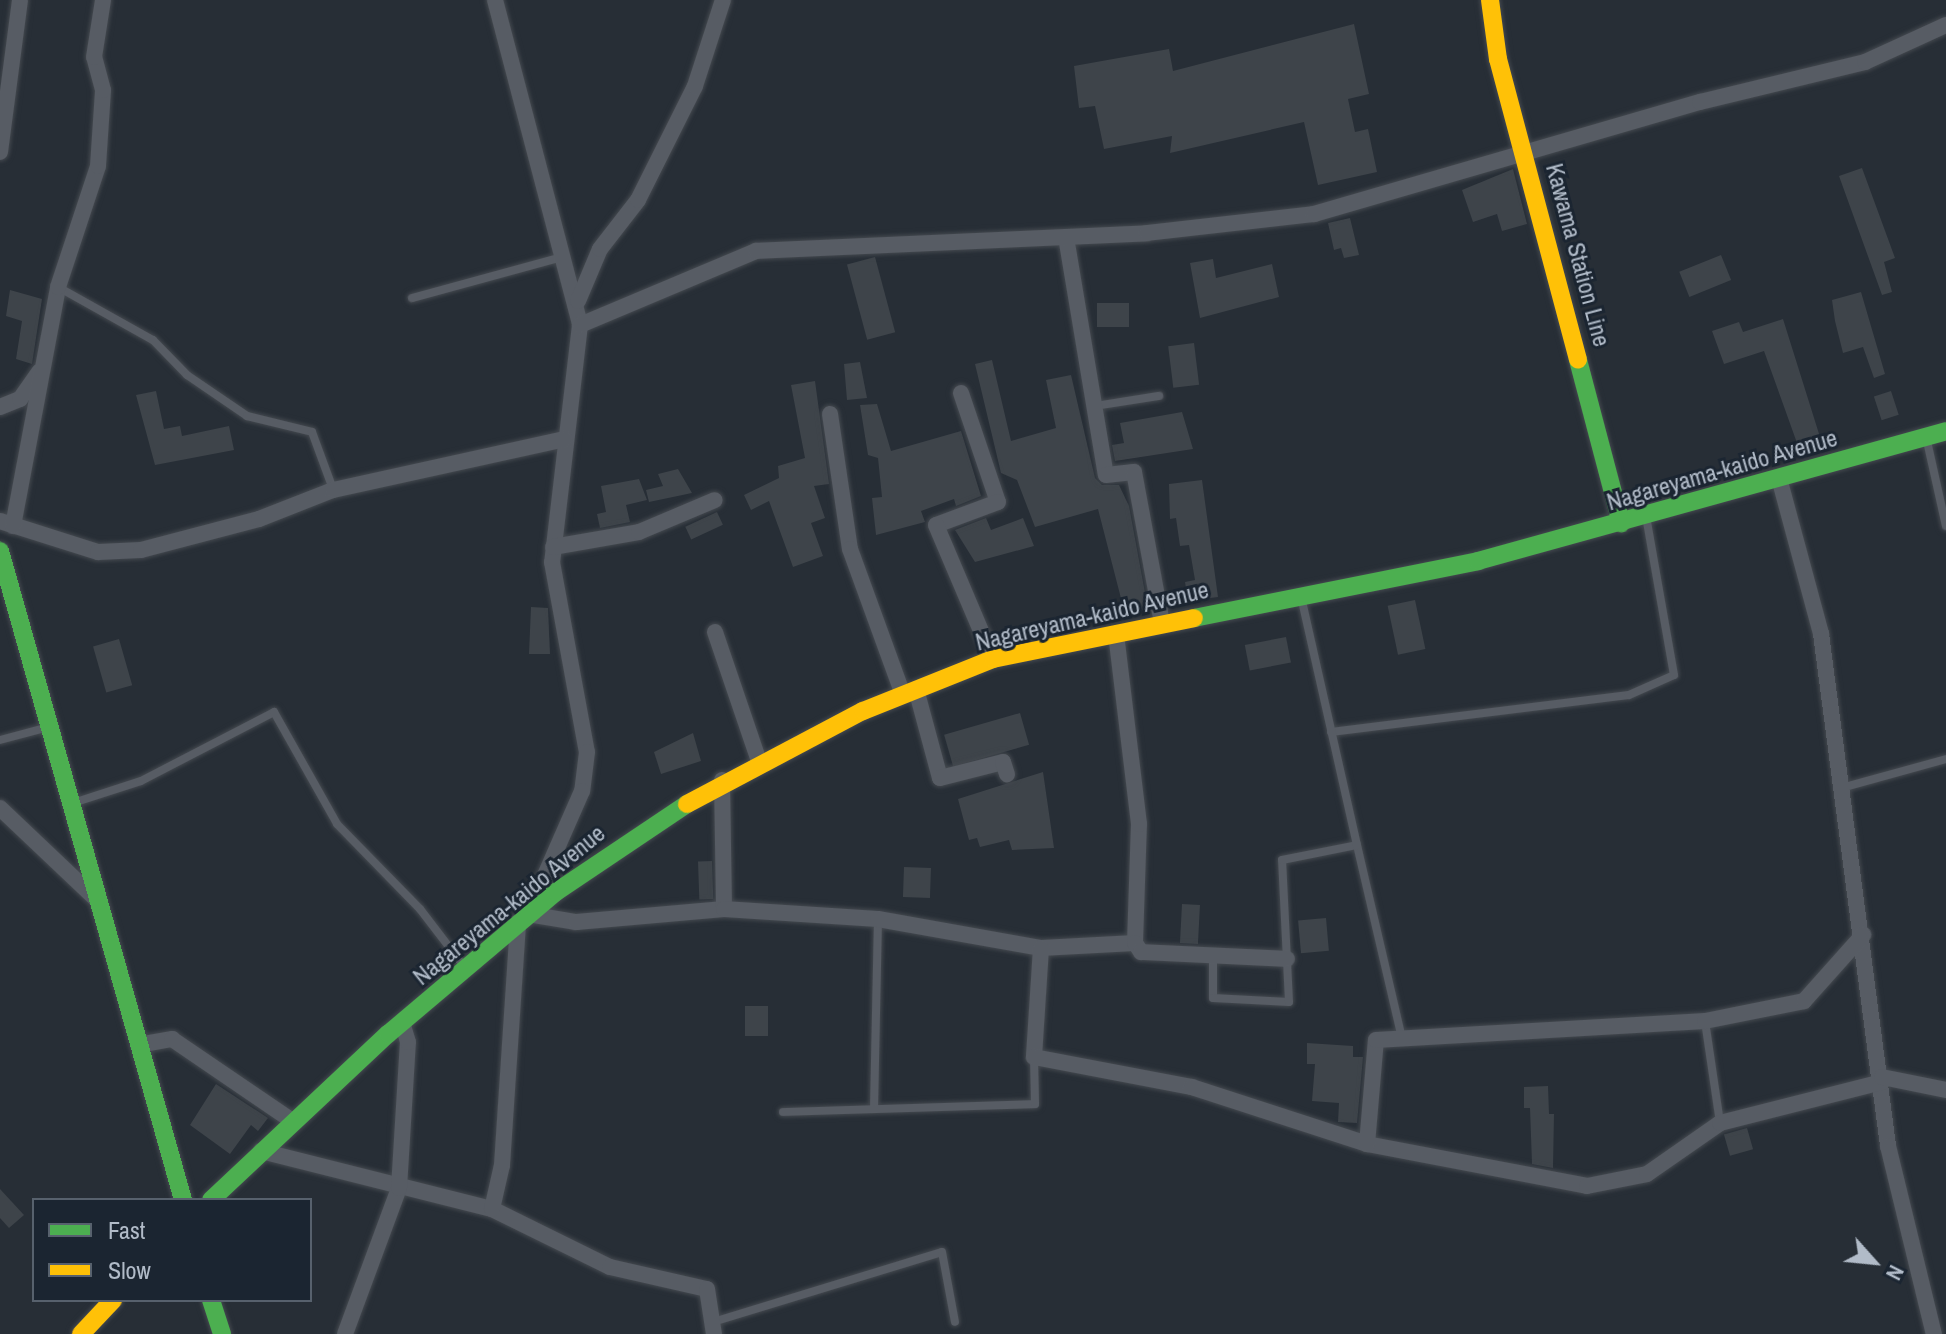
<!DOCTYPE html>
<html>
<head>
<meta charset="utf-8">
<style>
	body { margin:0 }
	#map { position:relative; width:1946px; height:1334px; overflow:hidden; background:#272e36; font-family:"Archivo Narrow",sans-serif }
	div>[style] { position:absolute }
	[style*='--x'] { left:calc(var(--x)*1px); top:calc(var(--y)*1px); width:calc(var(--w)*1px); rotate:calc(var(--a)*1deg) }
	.building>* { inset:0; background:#3e444a; transform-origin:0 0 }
	.roads { filter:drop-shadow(0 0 2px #44494f) drop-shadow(0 0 2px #44494f) }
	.lane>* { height:8px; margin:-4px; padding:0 4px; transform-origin:4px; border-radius:4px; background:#575c64 }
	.street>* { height:16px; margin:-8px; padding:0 8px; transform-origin:8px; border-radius:8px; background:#575c64 }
	.fast>* { height:18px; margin:-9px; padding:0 9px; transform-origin:9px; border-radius:9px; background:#4caf50 }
	.slow>* { height:18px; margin:-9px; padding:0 9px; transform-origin:9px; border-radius:9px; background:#ffc107 }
	span { translate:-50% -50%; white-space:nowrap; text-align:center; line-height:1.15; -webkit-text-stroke:6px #1b2531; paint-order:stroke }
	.street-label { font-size:24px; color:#b1bbc8 }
	.legend { position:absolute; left:32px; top:1198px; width:280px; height:104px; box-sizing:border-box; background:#1b2531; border:2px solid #57616d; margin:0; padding:10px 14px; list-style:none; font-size:24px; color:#b1bbc8 }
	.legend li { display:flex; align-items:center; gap:16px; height:40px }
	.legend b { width:40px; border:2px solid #57616d }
	.north { position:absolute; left:1834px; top:1222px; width:80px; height:80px; -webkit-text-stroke:6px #1b2531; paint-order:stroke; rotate:117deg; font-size:22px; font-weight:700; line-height:32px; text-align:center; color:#b1bbc8 }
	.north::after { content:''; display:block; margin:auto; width:28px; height:36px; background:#b1bbc8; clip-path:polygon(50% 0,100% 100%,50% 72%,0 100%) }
</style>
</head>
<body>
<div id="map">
	<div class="building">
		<i style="clip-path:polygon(1354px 24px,1369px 94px,1348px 99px,1355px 132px,1368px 129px,1377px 172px,1318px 185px,1304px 122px,1170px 153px,1172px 136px,1104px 149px,1095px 106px,1079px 108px,1074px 66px,1169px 49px,1173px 71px)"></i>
		<i style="clip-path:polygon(1862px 168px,1895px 258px,1884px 262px,1892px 292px,1882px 295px,1839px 176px)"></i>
		<i style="clip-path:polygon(1513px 169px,1527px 224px,1502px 231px,1497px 214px,1473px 222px,1462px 190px)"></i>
		<i style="clip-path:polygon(1350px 218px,1359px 255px,1344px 258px,1341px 248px,1334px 250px,1328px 223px)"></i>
		<i style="left:1721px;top:255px;width:27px;height:45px;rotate:68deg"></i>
		<i style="left:875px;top:257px;width:78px;height:29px;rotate:75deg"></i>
		<i style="clip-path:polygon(1213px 259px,1216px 278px,1272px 264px,1279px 297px,1200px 318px,1190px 263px)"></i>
		<i style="clip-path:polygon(10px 290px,42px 299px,32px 364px,16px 359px,22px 321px,6px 316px)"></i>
		<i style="clip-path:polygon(1861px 292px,1885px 374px,1874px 378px,1863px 347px,1843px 353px,1835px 321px,1832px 300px)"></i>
		<i style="left:1129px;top:303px;width:24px;height:32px;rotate:90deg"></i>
		<i style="clip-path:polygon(1783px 319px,1820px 437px,1797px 443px,1764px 351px,1724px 364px,1712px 331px,1739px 322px,1743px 332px)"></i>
		<i style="left:1194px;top:343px;width:42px;height:26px;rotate:83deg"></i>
		<i style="clip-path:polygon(992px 360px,1011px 441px,1056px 428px,1046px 380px,1071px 375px,1095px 478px,1102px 485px,1119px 485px,1129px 506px,1148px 609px,1125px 614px,1098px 509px,1035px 527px,1017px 480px,1001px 473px,975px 364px)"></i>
		<i style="clip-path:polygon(860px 362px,867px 398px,847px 400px,844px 364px)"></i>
		<i style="clip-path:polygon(815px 381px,829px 484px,814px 486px,825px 518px,811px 523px,823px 556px,793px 567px,769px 501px,751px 510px,744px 495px,779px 478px,778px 466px,805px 458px,791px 385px)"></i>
		<i style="clip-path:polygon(156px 391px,164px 429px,180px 426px,182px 436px,229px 426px,234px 450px,155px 465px,136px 395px)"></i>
		<i style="left:1891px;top:391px;width:25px;height:18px;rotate:72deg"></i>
		<i style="clip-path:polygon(877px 404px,891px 451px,961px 431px,981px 496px,956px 506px,954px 499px,921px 511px,925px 522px,876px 535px,872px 498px,882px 497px,878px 458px,868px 455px,860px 405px)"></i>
		<i style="clip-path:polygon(1182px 412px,1193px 449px,1115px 461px,1112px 445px,1124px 443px,1120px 423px)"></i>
		<i style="clip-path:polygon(678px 469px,692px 493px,649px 502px,646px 490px,663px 486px,658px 474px)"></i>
		<i style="clip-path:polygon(639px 479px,647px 500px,626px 505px,630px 522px,600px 528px,597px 514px,606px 512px,601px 486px)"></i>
		<i style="clip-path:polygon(1202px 480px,1218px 597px,1188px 601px,1185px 582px,1195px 580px,1189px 545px,1180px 546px,1176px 518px,1170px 519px,1169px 484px)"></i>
		<i style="left:717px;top:512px;width:14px;height:35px;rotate:65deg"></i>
		<i style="clip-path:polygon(986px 518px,991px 530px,1023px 518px,1034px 546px,975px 562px,955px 530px)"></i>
		<i style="left:1415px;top:600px;width:50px;height:28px;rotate:78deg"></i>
		<i style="clip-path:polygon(531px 607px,548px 608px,550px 654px,529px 654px)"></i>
		<i style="left:1286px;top:637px;width:26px;height:42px;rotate:79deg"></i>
		<i style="left:119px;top:639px;width:48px;height:27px;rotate:74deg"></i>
		<i style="left:1020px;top:713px;width:33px;height:79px;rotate:74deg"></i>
		<i style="clip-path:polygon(693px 733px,701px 761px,661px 774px,654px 752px)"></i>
		<i style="clip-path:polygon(1043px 772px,1054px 848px,1012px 850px,1009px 840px,980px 847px,977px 838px,969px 840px,958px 799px)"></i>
		<i style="left:712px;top:861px;width:38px;height:14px;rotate:88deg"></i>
		<i style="left:904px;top:867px;width:27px;height:30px;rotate:2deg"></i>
		<i style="left:1182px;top:904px;width:18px;height:39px;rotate:3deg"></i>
		<i style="left:1326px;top:918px;width:33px;height:28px;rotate:85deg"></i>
		<i style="left:745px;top:1006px;width:23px;height:30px"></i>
		<i style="clip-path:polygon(1307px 1043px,1353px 1046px,1353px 1057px,1363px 1057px,1357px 1123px,1338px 1122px,1339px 1103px,1312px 1101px,1315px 1064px,1307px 1064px)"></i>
		<i style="clip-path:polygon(216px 1084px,268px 1118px,258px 1131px,251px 1125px,230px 1154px,190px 1125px)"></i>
		<i style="clip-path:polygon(1548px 1086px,1549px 1114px,1554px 1114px,1553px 1168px,1532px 1164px,1530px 1108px,1524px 1108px,1524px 1087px)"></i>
		<i style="left:1747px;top:1128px;width:22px;height:24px;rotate:74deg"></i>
		<i style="clip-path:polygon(0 1189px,24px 1215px,9px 1228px,0 1218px)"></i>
	</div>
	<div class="roads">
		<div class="lane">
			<i style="--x:58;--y:287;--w:109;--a:29.2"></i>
			<i style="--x:153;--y:340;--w:49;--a:45.8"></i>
			<i style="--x:187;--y:375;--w:73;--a:34.3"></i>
			<i style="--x:247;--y:416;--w:67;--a:13.8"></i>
			<i style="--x:312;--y:432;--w:61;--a:69.8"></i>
			<i style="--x:412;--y:298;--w:156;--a:-15.3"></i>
			<i style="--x:1095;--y:406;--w:65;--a:-8.9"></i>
			<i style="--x:1927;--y:441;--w:87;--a:77.4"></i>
			<i style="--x:1331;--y:732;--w:300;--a:-7.1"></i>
			<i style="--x:1629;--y:695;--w:49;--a:-24"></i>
			<i style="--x:1674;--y:675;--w:160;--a:-100"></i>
			<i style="--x:0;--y:740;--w:51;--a:-14.9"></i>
			<i style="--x:1841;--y:788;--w:109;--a:-15.4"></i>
			<i style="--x:73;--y:803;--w:71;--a:-17.9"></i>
			<i style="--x:141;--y:781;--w:150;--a:-27.4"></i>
			<i style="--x:274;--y:712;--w:129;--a:60.6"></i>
			<i style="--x:337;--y:824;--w:119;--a:45.7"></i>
			<i style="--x:420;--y:909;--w:71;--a:52.5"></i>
			<i style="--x:1357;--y:845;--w:199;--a:76.9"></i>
			<i style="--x:1213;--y:955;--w:43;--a:90"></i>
			<i style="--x:1213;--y:998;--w:76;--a:3"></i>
			<i style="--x:1289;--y:1002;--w:142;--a:-92.8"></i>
			<i style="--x:1282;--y:860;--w:76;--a:-11.3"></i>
			<i style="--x:1357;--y:845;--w:250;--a:-102.7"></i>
			<i style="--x:1705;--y:1021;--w:103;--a:81.6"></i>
			<i style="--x:874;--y:1109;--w:190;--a:-88.8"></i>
			<i style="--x:783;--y:1112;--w:252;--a:-1.8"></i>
			<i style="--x:1035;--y:1104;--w:46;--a:-91.2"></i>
			<i style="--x:713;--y:1322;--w:239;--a:-17"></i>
			<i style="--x:942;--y:1252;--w:71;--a:79.5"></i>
		</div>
		<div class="street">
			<i style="--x:495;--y:0;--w:336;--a:75.3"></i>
			<i style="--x:580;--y:325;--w:239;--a:96.7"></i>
			<i style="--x:552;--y:562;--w:193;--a:79.6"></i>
			<i style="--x:587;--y:752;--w:39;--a:97"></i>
			<i style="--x:582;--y:791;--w:134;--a:113.7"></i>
			<i style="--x:528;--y:914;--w:49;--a:9.5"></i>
			<i style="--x:576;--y:922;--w:149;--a:-5"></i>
			<i style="--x:0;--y:152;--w:153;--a:-82.5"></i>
			<i style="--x:1066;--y:237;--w:241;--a:80.5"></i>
			<i style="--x:1106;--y:475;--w:28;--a:-6"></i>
			<i style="--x:1134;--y:472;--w:154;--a:79.5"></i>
			<i style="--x:578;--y:301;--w:56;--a:-67.1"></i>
			<i style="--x:600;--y:249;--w:62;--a:-52.2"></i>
			<i style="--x:638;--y:200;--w:127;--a:-63.4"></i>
			<i style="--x:695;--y:86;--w:90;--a:-72"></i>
			<i style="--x:580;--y:325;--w:191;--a:-22.8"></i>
			<i style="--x:756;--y:251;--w:391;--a:-2.6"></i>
			<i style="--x:1147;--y:233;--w:168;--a:-6.5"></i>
			<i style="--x:1314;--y:214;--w:402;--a:-16.2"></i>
			<i style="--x:1700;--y:102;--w:170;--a:-13.6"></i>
			<i style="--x:1865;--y:62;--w:89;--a:-24.6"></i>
			<i style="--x:961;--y:393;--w:115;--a:71.3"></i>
			<i style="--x:998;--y:502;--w:66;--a:159.6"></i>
			<i style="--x:936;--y:525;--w:146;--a:67"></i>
			<i style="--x:0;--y:407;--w:22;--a:-22"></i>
			<i style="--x:20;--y:399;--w:33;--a:-55"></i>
			<i style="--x:830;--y:414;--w:136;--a:81.6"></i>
			<i style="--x:850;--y:549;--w:155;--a:70"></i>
			<i style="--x:1779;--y:478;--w:162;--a:74.9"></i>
			<i style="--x:1821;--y:634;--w:516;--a:82.54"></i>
			<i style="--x:1888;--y:1146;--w:194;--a:76.3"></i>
			<i style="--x:0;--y:521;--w:103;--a:17.6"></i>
			<i style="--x:98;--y:552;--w:43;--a:-2.7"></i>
			<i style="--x:141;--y:550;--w:122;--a:-14.7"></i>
			<i style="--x:259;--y:519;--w:79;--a:-21.4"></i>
			<i style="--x:333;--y:490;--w:237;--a:-12.4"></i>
			<i style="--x:13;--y:526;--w:243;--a:-79.3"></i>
			<i style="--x:58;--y:287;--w:127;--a:-71.7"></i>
			<i style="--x:98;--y:166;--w:76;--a:-86.2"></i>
			<i style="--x:103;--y:90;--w:34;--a:-105"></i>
			<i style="--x:94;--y:57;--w:58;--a:-81"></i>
			<i style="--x:553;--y:547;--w:87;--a:-9.9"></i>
			<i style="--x:639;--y:532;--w:82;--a:-22.8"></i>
			<i style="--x:715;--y:632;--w:136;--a:71.2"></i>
			<i style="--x:916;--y:689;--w:92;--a:74.9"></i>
			<i style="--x:940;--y:778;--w:65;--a:-14.3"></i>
			<i style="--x:1003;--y:762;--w:13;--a:72"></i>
			<i style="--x:722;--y:780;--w:129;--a:89.1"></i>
			<i style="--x:724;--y:909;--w:154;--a:3.7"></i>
			<i style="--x:878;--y:919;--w:166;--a:10.1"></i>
			<i style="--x:1041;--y:948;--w:94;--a:-3"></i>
			<i style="--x:1135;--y:943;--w:119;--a:-88.1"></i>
			<i style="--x:1139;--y:824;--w:192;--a:-96.9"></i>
			<i style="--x:0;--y:808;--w:137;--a:43.5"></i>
			<i style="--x:1135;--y:943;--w:11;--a:56"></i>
			<i style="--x:1141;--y:952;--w:146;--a:2.7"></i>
			<i style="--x:1041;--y:948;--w:109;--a:93.7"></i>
			<i style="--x:1034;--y:1057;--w:161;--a:10.8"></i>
			<i style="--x:1192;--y:1087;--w:184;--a:18"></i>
			<i style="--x:1367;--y:1144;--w:224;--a:10.8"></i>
			<i style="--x:1587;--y:1186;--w:61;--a:-11.3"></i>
			<i style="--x:1647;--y:1174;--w:89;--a:-34.9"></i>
			<i style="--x:1720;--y:1123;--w:167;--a:-14.2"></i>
			<i style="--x:138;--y:1045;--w:35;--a:-10"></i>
			<i style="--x:172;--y:1039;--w:145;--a:34.3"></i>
			<i style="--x:1882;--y:1077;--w:65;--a:11.5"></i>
			<i style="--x:1367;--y:1144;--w:104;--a:-85.1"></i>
			<i style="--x:1376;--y:1040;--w:330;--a:-3.3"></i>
			<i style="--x:1705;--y:1021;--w:101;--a:-11.4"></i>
			<i style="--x:1804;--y:1001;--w:89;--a:-48.2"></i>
			<i style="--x:261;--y:1151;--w:238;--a:14.1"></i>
			<i style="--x:492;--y:1209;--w:131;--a:26.2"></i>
			<i style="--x:610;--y:1267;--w:99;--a:12.8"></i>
			<i style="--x:707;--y:1289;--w:46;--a:81.2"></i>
			<i style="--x:492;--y:1209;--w:45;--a:-77.2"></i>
			<i style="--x:502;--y:1165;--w:243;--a:-86.2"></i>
			<i style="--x:345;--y:1334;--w:156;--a:-69.7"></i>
			<i style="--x:399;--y:1188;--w:146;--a:-86.5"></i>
			<i style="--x:408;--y:1042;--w:21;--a:-107"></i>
		</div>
		<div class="fast">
			<i style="--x:1578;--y:360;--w:169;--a:75.2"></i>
			<i style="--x:0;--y:551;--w:674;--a:74.25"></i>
			<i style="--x:1194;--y:618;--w:290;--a:-11.3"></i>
			<i style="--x:1478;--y:561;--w:486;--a:-15.5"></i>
			<i style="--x:211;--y:1200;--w:243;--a:-43.2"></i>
			<i style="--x:388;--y:1034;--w:220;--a:-40.2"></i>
			<i style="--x:556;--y:892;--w:158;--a:-33.9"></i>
			<i style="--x:211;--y:1300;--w:36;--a:72"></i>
		</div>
		<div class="slow">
			<i style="--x:1490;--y:0;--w:60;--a:82.3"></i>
			<i style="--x:1498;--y:59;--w:311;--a:75.1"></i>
			<i style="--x:687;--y:804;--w:199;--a:-27.9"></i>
			<i style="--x:863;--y:711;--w:140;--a:-21.8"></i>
			<i style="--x:993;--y:659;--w:205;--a:-11.5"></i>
			<i style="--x:81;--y:1334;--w:47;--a:-46.7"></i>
		</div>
	</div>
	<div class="street-label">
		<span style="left:1578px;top:255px;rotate:75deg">Kawama Station Line</span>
		<span style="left:1722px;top:470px;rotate:-16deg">Nagareyama-kaido Avenue</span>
		<span style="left:1092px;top:616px;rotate:-13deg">Nagareyama-kaido Avenue</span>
		<span style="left:509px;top:905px;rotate:-39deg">Nagareyama-kaido Avenue</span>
	</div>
	<ul class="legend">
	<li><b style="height:10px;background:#4caf50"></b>Fast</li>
	<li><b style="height:10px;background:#ffc107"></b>Slow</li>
	</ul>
	<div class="north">N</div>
</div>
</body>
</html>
